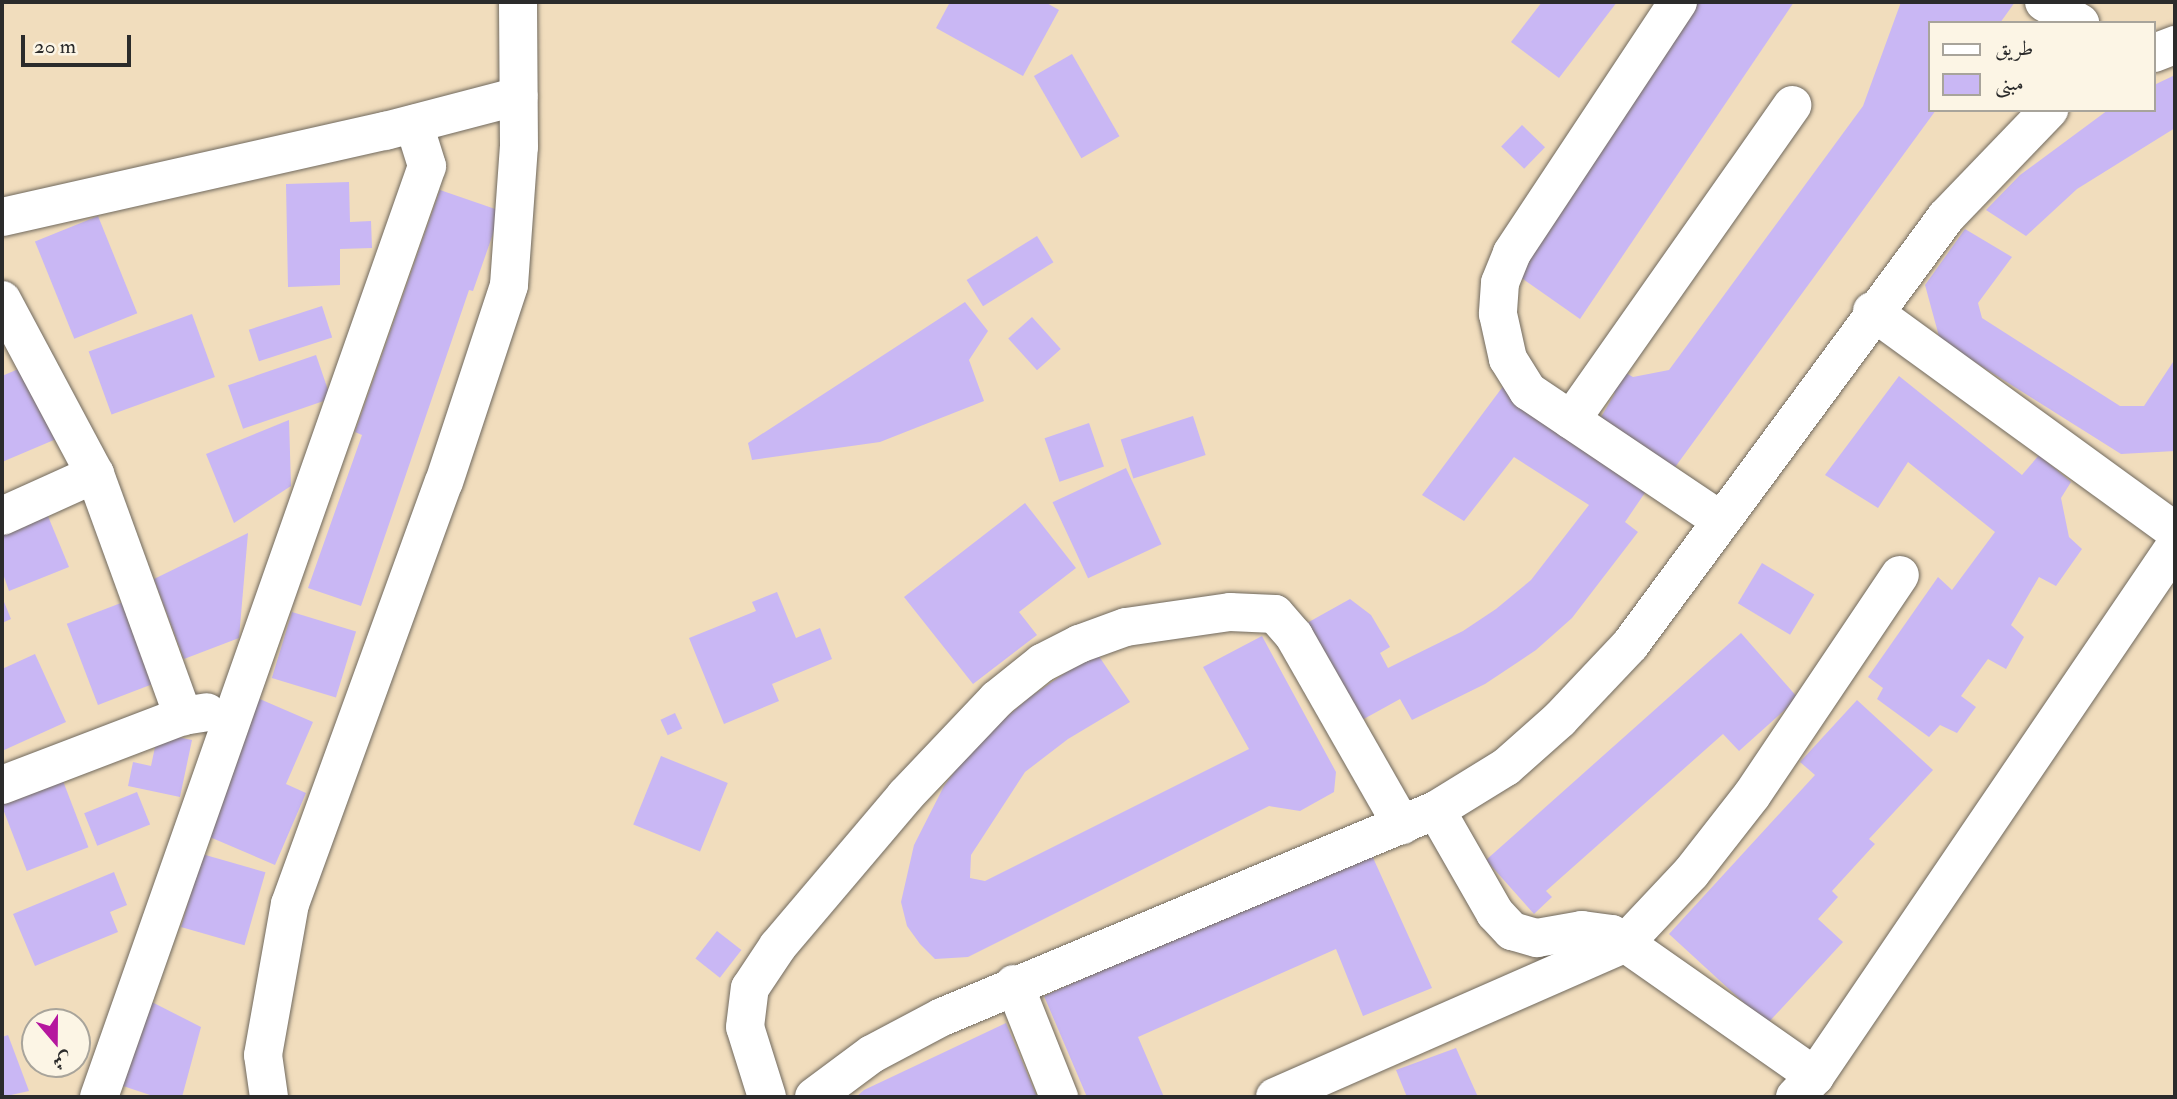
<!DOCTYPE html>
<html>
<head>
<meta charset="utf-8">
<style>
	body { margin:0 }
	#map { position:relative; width:2177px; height:1099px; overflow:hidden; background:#f1ddbd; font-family:"IM FELL Double Pica",Amiri,serif }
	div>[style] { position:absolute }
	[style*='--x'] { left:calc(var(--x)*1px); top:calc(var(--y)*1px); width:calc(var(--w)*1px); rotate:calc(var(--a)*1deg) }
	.building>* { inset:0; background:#c9b7f4; transform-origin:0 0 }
	.roads { filter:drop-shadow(0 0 2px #70695e) drop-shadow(0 0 2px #70695e) }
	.minor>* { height:38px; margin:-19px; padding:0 19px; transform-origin:19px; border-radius:19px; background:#fff }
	span { translate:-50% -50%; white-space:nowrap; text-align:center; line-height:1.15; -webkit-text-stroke:5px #fcf5e5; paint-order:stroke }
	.frame { position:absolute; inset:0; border:4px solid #2b2b2b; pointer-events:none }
	.legend { position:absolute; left:1928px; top:21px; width:228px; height:91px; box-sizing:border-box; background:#fcf5e5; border:2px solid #a8a49b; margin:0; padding:9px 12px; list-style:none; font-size:21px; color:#2b2b2b }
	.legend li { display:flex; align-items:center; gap:14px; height:35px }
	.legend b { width:35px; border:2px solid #a8a49b }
	.north { position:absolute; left:21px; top:1008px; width:70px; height:70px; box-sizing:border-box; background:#fcf5e5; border:2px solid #a8a49b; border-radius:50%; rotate:160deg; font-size:19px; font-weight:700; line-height:28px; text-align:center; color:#2b2b2b }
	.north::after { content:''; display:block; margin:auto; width:24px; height:32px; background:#b5179e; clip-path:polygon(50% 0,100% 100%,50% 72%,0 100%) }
	.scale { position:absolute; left:21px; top:35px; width:110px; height:32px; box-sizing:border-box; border:4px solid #2b2b2b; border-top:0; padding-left:9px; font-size:21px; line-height:24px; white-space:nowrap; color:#2b2b2b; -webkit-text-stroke:5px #fcf5e5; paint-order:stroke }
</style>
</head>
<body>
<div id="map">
	<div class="building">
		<i style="clip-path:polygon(950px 2px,1045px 2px,1059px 10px,1023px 76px,936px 28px)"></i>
		<i style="clip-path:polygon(1542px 2px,1617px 2px,1559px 78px,1511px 42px)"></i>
		<i style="clip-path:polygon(1694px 2px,1794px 2px,1580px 319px,1513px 272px)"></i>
		<i style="clip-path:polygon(1901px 2px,2015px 2px,2000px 23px,1930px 23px,1930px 110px,1936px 110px,1673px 470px,1600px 419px,1615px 393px,1603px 385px,1615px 367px,1633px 377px,1669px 370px,1863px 106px)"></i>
		<i style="left:1072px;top:54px;width:95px;height:44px;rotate:60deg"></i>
		<i style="clip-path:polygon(2175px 75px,2175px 128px,2077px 189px,2026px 236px,1986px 210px,2020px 175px,2108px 110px,2154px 110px,2154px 85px)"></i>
		<i style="left:1522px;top:125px;width:32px;height:30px;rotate:44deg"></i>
		<i style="clip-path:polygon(349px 182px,350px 222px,371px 221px,372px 248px,340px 249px,340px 285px,288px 287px,286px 184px)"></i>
		<i style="clip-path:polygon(440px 190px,501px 211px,473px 291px,469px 290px,361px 606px,308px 588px,362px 435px,355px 432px)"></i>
		<i style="left:98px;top:216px;width:105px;height:68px;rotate:68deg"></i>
		<i style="clip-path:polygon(1965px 229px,2012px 257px,1978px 303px,1982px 318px,2120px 406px,2144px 406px,2175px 359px,2175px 451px,2121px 454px,1940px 340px,1925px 285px)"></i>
		<i style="left:1037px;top:236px;width:31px;height:83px;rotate:58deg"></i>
		<i style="clip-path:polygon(965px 302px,988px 331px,969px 360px,984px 401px,880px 442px,752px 460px,748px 443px)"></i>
		<i style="left:322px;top:306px;width:33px;height:77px;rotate:72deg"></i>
		<i style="left:192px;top:314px;width:67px;height:110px;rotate:70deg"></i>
		<i style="left:1032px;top:317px;width:43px;height:32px;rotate:48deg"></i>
		<i style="left:316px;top:355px;width:46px;height:93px;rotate:71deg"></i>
		<i style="clip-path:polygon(30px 364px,61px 437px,2px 462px,2px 376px)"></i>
		<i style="clip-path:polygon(1899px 376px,2022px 475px,2039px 455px,2071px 482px,2061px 498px,2069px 537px,2082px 549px,2056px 586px,2039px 577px,2011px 625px,2024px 637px,2006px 669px,1988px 659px,1961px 696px,1976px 707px,1957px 733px,1940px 725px,1929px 737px,1877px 699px,1883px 688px,1868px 677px,1938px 577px,1952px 590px,1995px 532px,1908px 462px,1878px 508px,1825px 475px)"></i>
		<i style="clip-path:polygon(1504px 385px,1653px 481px,1625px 522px,1638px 532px,1572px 618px,1536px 650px,1485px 684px,1412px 720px,1400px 699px,1362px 720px,1307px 623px,1350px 599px,1371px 615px,1390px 647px,1380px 653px,1388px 668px,1463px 631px,1496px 609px,1531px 580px,1589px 505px,1514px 457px,1464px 521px,1422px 495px)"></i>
		<i style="left:1193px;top:416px;width:41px;height:76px;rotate:72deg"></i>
		<i style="clip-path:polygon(289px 420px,291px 486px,234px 523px,206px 454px)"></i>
		<i style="left:1089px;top:423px;width:46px;height:47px;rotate:71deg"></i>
		<i style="left:1126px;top:468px;width:84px;height:81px;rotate:65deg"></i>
		<i style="clip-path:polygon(1025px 503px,1076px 568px,1019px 612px,1037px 635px,973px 684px,904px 597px)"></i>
		<i style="clip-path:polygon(45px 509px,69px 567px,9px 591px,2px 571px,2px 526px)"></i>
		<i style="clip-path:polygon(248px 533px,239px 638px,184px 659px,154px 579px)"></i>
		<i style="left:1762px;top:563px;width:61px;height:47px;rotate:31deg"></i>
		<i style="clip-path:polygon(777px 592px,796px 638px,820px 628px,832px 659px,772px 684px,779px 701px,724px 724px,689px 638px,756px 611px,752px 602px)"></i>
		<i style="clip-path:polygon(2px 597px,11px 619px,2px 623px)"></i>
		<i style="left:134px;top:598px;width:87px;height:72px;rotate:69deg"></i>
		<i style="left:292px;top:612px;width:67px;height:69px;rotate:17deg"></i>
		<i style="clip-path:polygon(1741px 633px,1798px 698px,1739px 751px,1723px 734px,1546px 891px,1552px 897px,1534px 914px,1486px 860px)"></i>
		<i style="clip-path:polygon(1262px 636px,1336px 772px,1334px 792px,1300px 811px,1269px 806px,968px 957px,935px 959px,920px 944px,907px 926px,901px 902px,914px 845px,944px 786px,975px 744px,1030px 697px,1096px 652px,1130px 702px,1068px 739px,1025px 772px,971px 855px,970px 878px,985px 881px,1249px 749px,1203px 667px)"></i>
		<i style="clip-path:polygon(35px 654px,66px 722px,2px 751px,2px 669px)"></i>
		<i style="clip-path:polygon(253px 696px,313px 722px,286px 784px,306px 793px,275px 865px,205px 835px)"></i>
		<i style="clip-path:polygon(1857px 700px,1933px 770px,1869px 839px,1875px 844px,1832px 891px,1838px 897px,1818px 919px,1843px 942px,1767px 1024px,1669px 934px,1815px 775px,1800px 762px)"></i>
		<i style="left:675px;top:713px;width:17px;height:16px;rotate:65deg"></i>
		<i style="clip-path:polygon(158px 733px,192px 740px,180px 797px,128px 786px,133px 762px,151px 766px)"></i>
		<i style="left:661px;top:756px;width:72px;height:74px;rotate:22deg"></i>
		<i style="left:63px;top:781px;width:71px;height:66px;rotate:69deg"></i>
		<i style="left:137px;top:792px;width:35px;height:57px;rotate:68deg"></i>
		<i style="clip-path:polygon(1370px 851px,1432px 988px,1363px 1016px,1336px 949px,1138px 1037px,1164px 1097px,1087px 1097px,1044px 996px)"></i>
		<i style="left:202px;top:854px;width:66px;height:76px;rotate:16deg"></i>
		<i style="clip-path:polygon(114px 872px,127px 905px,110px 912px,118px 932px,35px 966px,13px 914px)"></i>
		<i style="left:717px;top:931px;width:31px;height:35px;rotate:38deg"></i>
		<i style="clip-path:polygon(142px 997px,201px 1027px,182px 1097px,156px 1097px,111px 1082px)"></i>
		<i style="clip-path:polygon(1006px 1023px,1037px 1097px,856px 1097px,864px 1090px)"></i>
		<i style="clip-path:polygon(8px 1035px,29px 1091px,2px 1097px,2px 1037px)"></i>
		<i style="clip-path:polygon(1456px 1048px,1478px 1097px,1407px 1097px,1396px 1070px)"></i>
	</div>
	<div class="roads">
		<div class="minor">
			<i style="--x:1678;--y:2;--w:301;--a:123.5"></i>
			<i style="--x:1512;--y:253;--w:32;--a:112"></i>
			<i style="--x:1500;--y:283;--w:31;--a:94"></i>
			<i style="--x:1498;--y:314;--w:46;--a:77.5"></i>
			<i style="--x:1508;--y:359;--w:38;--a:58"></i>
			<i style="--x:1528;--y:391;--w:231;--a:33.9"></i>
			<i style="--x:2044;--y:2;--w:42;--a:30.3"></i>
			<i style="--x:2154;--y:53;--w:22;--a:-21"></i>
			<i style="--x:2;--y:217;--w:393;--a:-12.7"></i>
			<i style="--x:385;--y:131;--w:138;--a:-14.6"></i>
			<i style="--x:2;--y:300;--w:197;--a:61.9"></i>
			<i style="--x:95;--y:474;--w:258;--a:70"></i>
			<i style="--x:1872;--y:311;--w:374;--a:36"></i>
			<i style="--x:1571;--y:420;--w:385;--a:-54.9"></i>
			<i style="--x:2;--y:516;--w:102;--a:-24.3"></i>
			<i style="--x:2;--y:785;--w:194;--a:-20.9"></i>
			<i style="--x:183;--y:716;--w:24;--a:-9"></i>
			<i style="--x:1436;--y:810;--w:119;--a:60.2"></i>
			<i style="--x:1495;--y:913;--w:25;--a:47"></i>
			<i style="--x:1512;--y:931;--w:26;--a:16"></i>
			<i style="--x:1537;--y:938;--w:46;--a:-10.1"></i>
			<i style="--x:1582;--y:930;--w:30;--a:8"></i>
			<i style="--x:1612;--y:934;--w:248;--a:35"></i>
			<i style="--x:1014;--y:984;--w:122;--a:68.3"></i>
			<i style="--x:99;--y:1097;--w:987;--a:-70.59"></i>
			<i style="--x:427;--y:166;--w:44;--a:-107.2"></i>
			<i style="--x:269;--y:1097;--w:42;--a:-98.1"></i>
			<i style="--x:263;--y:1055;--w:153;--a:-79.9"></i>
			<i style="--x:290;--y:904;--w:449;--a:-70"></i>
			<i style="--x:444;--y:482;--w:207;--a:-71.7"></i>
			<i style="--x:509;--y:285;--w:138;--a:-85.9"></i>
			<i style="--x:519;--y:147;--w:145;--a:-90.4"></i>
			<i style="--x:767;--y:1097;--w:73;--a:-107.4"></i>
			<i style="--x:745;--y:1027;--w:39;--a:-83"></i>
			<i style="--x:750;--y:988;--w:50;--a:-56.3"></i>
			<i style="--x:778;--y:946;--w:197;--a:-49.7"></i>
			<i style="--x:905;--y:796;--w:134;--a:-46.5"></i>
			<i style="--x:997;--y:699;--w:58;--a:-38.7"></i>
			<i style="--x:1042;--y:663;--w:42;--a:-27.2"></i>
			<i style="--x:1079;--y:644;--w:50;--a:-19.9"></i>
			<i style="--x:1126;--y:627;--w:105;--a:-8.2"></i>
			<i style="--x:1230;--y:612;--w:45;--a:2.5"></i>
			<i style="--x:1275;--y:614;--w:29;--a:49"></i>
			<i style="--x:1294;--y:636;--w:218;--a:60.3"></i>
			<i style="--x:814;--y:1097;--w:72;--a:-36.6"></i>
			<i style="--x:872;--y:1054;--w:79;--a:-27.9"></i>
			<i style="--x:942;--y:1017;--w:536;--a:-22.74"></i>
			<i style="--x:1436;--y:810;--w:82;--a:-31.6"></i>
			<i style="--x:1506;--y:767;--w:72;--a:-41.6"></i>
			<i style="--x:1560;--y:719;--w:102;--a:-46.6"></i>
			<i style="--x:1630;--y:645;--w:532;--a:-53.56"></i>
			<i style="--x:1946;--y:217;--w:149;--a:-46.1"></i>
			<i style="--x:1275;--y:1097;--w:382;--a:-23.7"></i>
			<i style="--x:1625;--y:943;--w:96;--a:-46.7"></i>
			<i style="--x:1691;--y:873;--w:99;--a:-52"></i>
			<i style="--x:1752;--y:795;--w:265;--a:-56.1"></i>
			<i style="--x:1795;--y:1097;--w:29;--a:-46"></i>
			<i style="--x:1815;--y:1076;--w:641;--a:-55.81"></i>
		</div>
	</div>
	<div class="frame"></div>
	<ul class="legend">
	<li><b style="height:9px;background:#fff"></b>طريق</li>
	<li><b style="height:19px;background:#c9b7f4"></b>مبنى</li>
	</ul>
	<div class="north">ش</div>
	<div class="scale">20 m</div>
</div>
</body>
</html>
